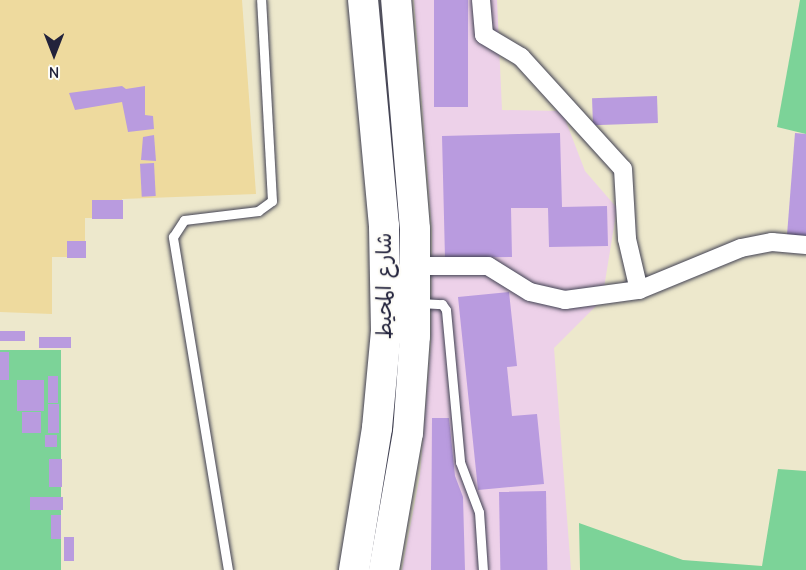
<!DOCTYPE html>
<html>
<head>
<meta charset="utf-8">
<style>
	body { margin:0 }
	#map { position:relative; width:806px; height:570px; overflow:hidden; background:#ede8cc; font-family:"Comic Neue","Playpen Sans Arabic",sans-serif }
	div>[style] { position:absolute }
	[style*='--x'] { left:calc(var(--x)*1px); top:calc(var(--y)*1px); width:calc(var(--w)*1px); rotate:calc(var(--a)*1deg) }
	.built>* { inset:0; background:#edd1e9 }
	.green>* { inset:0; background:#7cd398; transform-origin:0 0 }
	.sand>* { inset:0; background:#eeda9e }
	.building>* { inset:0; background:#b99bdf; transform-origin:0 0 }
	.roads { filter:drop-shadow(0 0 2px #404051) drop-shadow(0 0 2px #404051) }
	.service>* { height:9px; margin:-4.5px; padding:0 4.5px; transform-origin:4.5px; border-radius:4.5px; background:#fff }
	.minor>* { height:18px; margin:-9px; padding:0 9px; transform-origin:9px; border-radius:9px; background:#fff }
	.trunk>* { height:30px; margin:-15px; padding:0 15px; transform-origin:15px; border-radius:15px; background:#fff }
	span { translate:-50% -50%; white-space:nowrap; text-align:center; line-height:1.15; -webkit-text-stroke:4.5px #fdfcf7; paint-order:stroke }
	.street-label { font-size:21px; color:#22223b }
	.north { position:absolute; left:24px; top:24px; width:60px; height:60px; -webkit-text-stroke:4px #fdfcf7; paint-order:stroke; rotate:180deg; font-size:16px; font-weight:700; line-height:24px; text-align:center; color:#22223b }
	.north::after { content:''; display:block; margin:auto; width:21px; height:27px; background:#22223b; clip-path:polygon(50% 0,100% 100%,50% 72%,0 100%) }
</style>
</head>
<body>
<div id="map">
	<div class="built">
		<i style="clip-path:polygon(414px 0,497px 0,502px 110px,562px 111px,585px 171px,617px 208px,602px 300px,554px 348px,571px 570px,402px 570px,420px 475px,431px 344px,432px 231px)"></i>
	</div>
	<div class="green">
		<i style="clip-path:polygon(800px 0,806px 0,806px 134px,777px 127px)"></i>
		<i style="left:0;top:350px;width:61px;height:220px"></i>
		<i style="clip-path:polygon(778px 469px,806px 471px,806px 570px,580px 570px,579px 523px,683px 560px,762px 566px)"></i>
	</div>
	<div class="sand">
		<i style="clip-path:polygon(0 0,242px 0,256px 194px,122px 199px,122px 218px,85px 218px,85px 257px,52px 257px,52px 314px,0 312px)"></i>
	</div>
	<div class="building">
		<i style="left:434px;top:0;width:34px;height:107px"></i>
		<i style="clip-path:polygon(122px 86px,126px 89px,145px 86px,145px 115px,153px 116px,154px 129px,128px 132px,122px 102px,75px 110px,69px 93px)"></i>
		<i style="left:657px;top:96px;width:27px;height:65px;rotate:88deg"></i>
		<i style="clip-path:polygon(560px 133px,562px 207px,607px 206px,608px 246px,549px 247px,548px 208px,511px 208px,512px 257px,445px 258px,442px 136px)"></i>
		<i style="clip-path:polygon(795px 133px,806px 134px,806px 237px,787px 235px)"></i>
		<i style="clip-path:polygon(154px 135px,156px 161px,141px 160px,143px 137px)"></i>
		<i style="left:154px;top:163px;width:33px;height:14px;rotate:87deg"></i>
		<i style="left:92px;top:200px;width:31px;height:19px"></i>
		<i style="left:86px;top:241px;width:17px;height:19px;rotate:90deg"></i>
		<i style="clip-path:polygon(509px 292px,517px 366px,507px 367px,512px 416px,537px 414px,544px 484px,478px 490px,458px 297px)"></i>
		<i style="left:0;top:331px;width:25px;height:10px"></i>
		<i style="left:39px;top:337px;width:32px;height:11px"></i>
		<i style="left:0;top:352px;width:9px;height:28px"></i>
		<i style="left:48px;top:376px;width:10px;height:27px"></i>
		<i style="left:17px;top:380px;width:27px;height:31px"></i>
		<i style="left:48px;top:404px;width:11px;height:29px"></i>
		<i style="left:22px;top:412px;width:19px;height:21px"></i>
		<i style="clip-path:polygon(432px 418px,449px 418px,455px 476px,463px 497px,465px 570px,431px 570px)"></i>
		<i style="left:45px;top:435px;width:12px;height:12px"></i>
		<i style="left:49px;top:459px;width:13px;height:28px"></i>
		<i style="left:546px;top:491px;width:79px;height:47px;rotate:89deg"></i>
		<i style="left:30px;top:497px;width:33px;height:13px"></i>
		<i style="left:51px;top:515px;width:10px;height:24px"></i>
		<i style="left:64px;top:537px;width:10px;height:24px"></i>
	</div>
	<div class="roads">
		<div class="service">
			<i style="--x:420;--y:303;--w:22;--a:3"></i>
			<i style="--x:442;--y:304;--w:7;--a:56"></i>
			<i style="--x:446;--y:310;--w:153;--a:84.7"></i>
			<i style="--x:460;--y:462;--w:53;--a:69.2"></i>
			<i style="--x:479;--y:512;--w:58;--a:86.1"></i>
			<i style="--x:228;--y:570;--w:338;--a:-99.4"></i>
			<i style="--x:173;--y:237;--w:20;--a:-57"></i>
			<i style="--x:184;--y:220;--w:75;--a:-6.9"></i>
			<i style="--x:258;--y:211;--w:17;--a:-36"></i>
			<i style="--x:272;--y:201;--w:201;--a:-93.1"></i>
		</div>
		<div class="minor">
			<i style="--x:481;--y:0;--w:35;--a:85"></i>
			<i style="--x:484;--y:35;--w:43;--a:30.7"></i>
			<i style="--x:521;--y:57;--w:151;--a:47.7"></i>
			<i style="--x:623;--y:169;--w:70;--a:86.7"></i>
			<i style="--x:627;--y:239;--w:52;--a:76.8"></i>
			<i style="--x:415;--y:266;--w:73;--a:0"></i>
			<i style="--x:488;--y:266;--w:49;--a:31.8"></i>
			<i style="--x:530;--y:292;--w:36;--a:13"></i>
			<i style="--x:565;--y:300;--w:75;--a:-7.7"></i>
			<i style="--x:639;--y:290;--w:110;--a:-22.4"></i>
			<i style="--x:741;--y:248;--w:32;--a:-11"></i>
			<i style="--x:772;--y:242;--w:34;--a:5"></i>
		</div>
		<div class="trunk">
			<i style="--x:354;--y:570;--w:144;--a:-80.8"></i>
			<i style="--x:377;--y:428;--w:97;--a:-84.7"></i>
			<i style="--x:386;--y:331;--w:105;--a:-91.1"></i>
			<i style="--x:384;--y:226;--w:227;--a:-95.3"></i>
			<i style="--x:384;--y:570;--w:139;--a:-80.1"></i>
			<i style="--x:408;--y:433;--w:97;--a:-85.9"></i>
			<i style="--x:415;--y:336;--w:107;--a:-90"></i>
			<i style="--x:415;--y:229;--w:230;--a:-94.7"></i>
		</div>
	</div>
	<div class="street-label">
		<span style="left:384px;top:286px;rotate:-90deg">شارع المحيط</span>
	</div>
	<div class="north">N</div>
</div>
</body>
</html>
